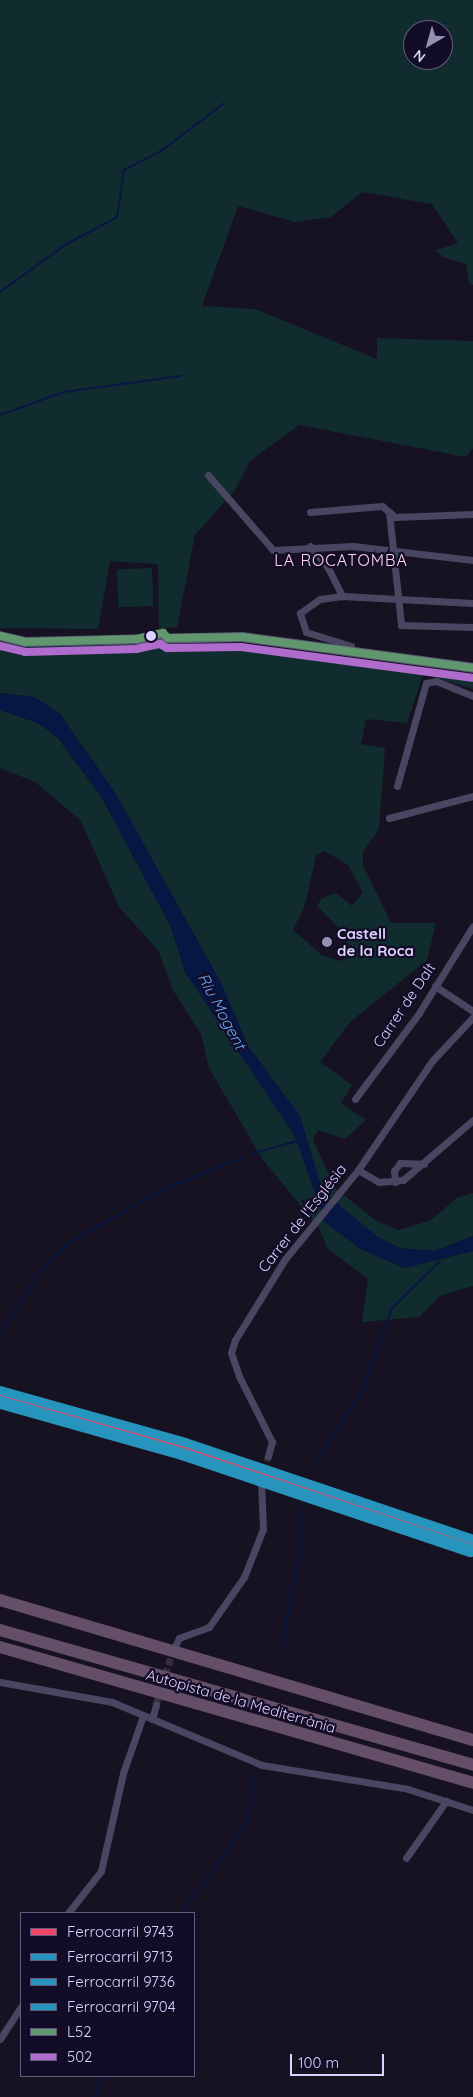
<!DOCTYPE html>
<html>
<head>
<meta charset="utf-8">
<style>
	body { margin:0 }
	#map { position:relative; width:473px; height:2097px; overflow:hidden; background:#161221; font-family:Quicksand,sans-serif }
	div>[style] { position:absolute }
	[style*='--x'] { left:calc(var(--x)*1px); top:calc(var(--y)*1px); width:calc(var(--w)*1px); rotate:calc(var(--a)*1deg) }
	.green>* { inset:0; background:#102c2f; transform-origin:0 0 }
	.water>* { inset:0; background:#061744 }
	.stream>* { height:2px; margin:-1px; padding:0 1px; transform-origin:1px; border-radius:1px; background:#061744 }
	.street-tunnel>* { height:7px; margin-top:-3.5px; transform-origin:0; background:repeating-linear-gradient(90deg,#342f42 0 7px,transparent 0 10.5px) }
	.street>* { height:7px; margin:-3.5px; padding:0 3.5px; transform-origin:3.5px; border-radius:3.5px; background:#494662 }
	.secondary>* { height:10px; margin:-5px; padding:0 5px; transform-origin:5px; border-radius:5px; background:#575374 }
	.highway>* { height:12px; margin:-6px; padding:0 6px; transform-origin:6px; border-radius:6px; background:#654e68 }
	.bus-1>* { height:8px; margin:-4px; padding:0 4px; transform-origin:4px; border-radius:4px; background:#60976f }
	.bus-2>* { height:8px; margin:-4px; padding:0 4px; transform-origin:4px; border-radius:4px; background:#b06ccc }
	.rail-1>* { height:9px; margin:-4.5px; padding:0 4.5px; transform-origin:4.5px; border-radius:4.5px; background:#f34667 }
	.rail-2>* { height:9px; margin:-4.5px; padding:0 4.5px; transform-origin:4.5px; border-radius:4.5px; background:#2694bd }
	.rail-3>* { height:9px; margin:-4.5px; padding:0 4.5px; transform-origin:4.5px; border-radius:4.5px; background:#2694bd }
	.rail-4>* { height:9px; margin:-4.5px; padding:0 4.5px; transform-origin:4.5px; border-radius:4.5px; background:#2694bd }
	.dots>* { width:14px; height:14px; translate:-50% -50%; box-sizing:border-box; border:2px solid #130c27; border-radius:50% }
	span { translate:-50% -50%; white-space:nowrap; text-align:center; line-height:1.15; -webkit-text-stroke:4.5px #130c27; paint-order:stroke }
	.poi-label { font-size:15px; color:#dbd2ff; font-weight:700 }
	.left { translate:0 -50%; text-align:left }
	.street-label { font-size:15px; color:#dbd2ff }
	.neighbourhood-label { font-size:16px; color:#ffd4ec; letter-spacing:1px }
	.water-label { font-size:16px; color:#60aaff; font-style:italic }
	.legend { position:absolute; left:20px; top:1912px; width:175px; height:165px; box-sizing:border-box; background:#130c27; border:1px solid #635b7d; margin:0; padding:6px 9px; list-style:none; font-size:15px; color:#dbd2ff }
	.legend li { display:flex; align-items:center; gap:10px; height:25px }
	.legend b { width:25px; border:1px solid #635b7d }
	.north { position:absolute; left:403px; top:20px; width:50px; height:50px; box-sizing:border-box; background:#130c27; border:1px solid #635b7d; border-radius:50%; rotate:218deg; font-size:14px; font-weight:700; line-height:20px; text-align:center; color:#dbd2ff }
	.north::after { content:''; display:block; margin:auto; width:18px; height:22px; background:#968fb1; clip-path:polygon(50% 0,100% 100%,50% 72%,0 100%) }
	.scale { position:absolute; left:290px; top:2054px; width:94px; height:22px; box-sizing:border-box; border:2px solid #dbd2ff; border-top:0; padding-left:6px; font-size:15px; line-height:18px; white-space:nowrap; color:#dbd2ff; -webkit-text-stroke:4px #130c27; paint-order:stroke }
</style>
</head>
<body>
<div id="map">
	<div class="green">
		<i style="clip-path:polygon(evenodd,0 0,473px 0,473px 285px,469px 283px,466px 264px,443px 257px,436px 250px,458px 243px,432px 204px,362px 192px,331px 217px,295px 222px,238px 206px,202px 306px,255px 309px,377px 359px,377px 338px,473px 341px,473px 448px,466px 457px,299px 425px,250px 461px,235px 490px,195px 535px,177px 627px,159px 629px,158px 564px,110px 561px,98px 629px,0 628px,0 0,413px 30px,443px 30px,443px 60px,413px 60px,413px 30px)"></i>
		<i style="left:152px;top:568px;width:38px;height:35px;rotate:88deg"></i>
		<i style="clip-path:polygon(evenodd,0 642px,228px 645px,473px 676px,473px 689px,423px 674px,407px 723px,366px 719px,361px 744px,385px 748px,379px 829px,363px 852px,363px 865px,391px 923px,436px 923px,427px 960px,350px 1022px,320px 1062px,352px 1085px,341px 1103px,366px 1120px,345px 1139px,318px 1130px,313px 1139px,334px 1187px,375px 1220px,399px 1230px,431px 1220px,458px 1197px,473px 1193px,473px 1236px,435px 1251px,400px 1248px,378px 1237px,329px 1197px,321px 1187px,300px 1116px,248px 1046px,221px 983px,114px 791px,59px 713px,34px 697px,0 693px,0 642px,325px 851px,348px 865px,363px 893px,352px 906px,336px 893px,322px 898px,317px 906px,343px 932px,349px 946px,348px 957px,341px 961px,322px 955px,293px 930px,305px 905px,316px 855px,325px 851px)"></i>
		<i style="clip-path:polygon(0 710px,38px 723px,57px 737px,101px 796px,171px 927px,185px 972px,295px 1136px,325px 1222px,361px 1249px,404px 1268px,473px 1251px,473px 1286px,440px 1296px,419px 1317px,362px 1322px,368px 1279px,328px 1249px,319px 1228px,263px 1160px,209px 1068px,201px 1034px,173px 990px,158px 950px,119px 907px,81px 821px,35px 782px,0 768px)"></i>
	</div>
	<div class="water">
		<i style="clip-path:polygon(0 693px,34px 697px,59px 713px,114px 791px,221px 983px,248px 1046px,300px 1116px,321px 1187px,329px 1197px,378px 1237px,400px 1248px,435px 1251px,473px 1236px,473px 1251px,404px 1268px,361px 1249px,325px 1222px,295px 1136px,185px 972px,171px 927px,101px 796px,57px 737px,38px 723px,0 710px)"></i>
	</div>
	<div class="stream">
		<i style="--x:0;--y:292;--w:80;--a:-35.9"></i>
		<i style="--x:65;--y:245;--w:59;--a:-28.3"></i>
		<i style="--x:117;--y:217;--w:48;--a:-81.5"></i>
		<i style="--x:124;--y:170;--w:42;--a:-27.2"></i>
		<i style="--x:161;--y:151;--w:78;--a:-37.2"></i>
		<i style="--x:0;--y:415;--w:68;--a:-19.8"></i>
		<i style="--x:64;--y:392;--w:118;--a:-7.8"></i>
		<i style="--x:251;--y:1154;--w:48;--a:-15.8"></i>
		<i style="--x:0;--y:1332;--w:78;--a:-56.5"></i>
		<i style="--x:43;--y:1267;--w:39;--a:-42"></i>
		<i style="--x:72;--y:1241;--w:106;--a:-29.5"></i>
		<i style="--x:164;--y:1189;--w:84;--a:-21.7"></i>
		<i style="--x:317;--y:1461;--w:89;--a:-57.9"></i>
		<i style="--x:364;--y:1386;--w:83;--a:-70.3"></i>
		<i style="--x:392;--y:1308;--w:66;--a:-44.4"></i>
		<i style="--x:281;--y:1650;--w:105;--a:-79"></i>
		<i style="--x:301;--y:1547;--w:39;--a:-90"></i>
		<i style="--x:182;--y:1913;--w:116;--a:-54.8"></i>
		<i style="--x:249;--y:1818;--w:41;--a:-85.8"></i>
		<i style="--x:95;--y:2097;--w:22;--a:-69"></i>
	</div>
	<div class="street-tunnel">
		<i style="--x:261;--y:1481;--w:26;--a:-74"></i>
		<i style="--x:156;--y:1705;--w:58;--a:-72.8"></i>
	</div>
	<div class="street">
		<i style="--x:208;--y:475;--w:99;--a:49.1"></i>
		<i style="--x:273;--y:550;--w:80;--a:-2.9"></i>
		<i style="--x:353;--y:546;--w:121;--a:6.7"></i>
		<i style="--x:310;--y:512;--w:72;--a:-4.8"></i>
		<i style="--x:382;--y:506;--w:17;--a:40"></i>
		<i style="--x:395;--y:517;--w:78;--a:-2.2"></i>
		<i style="--x:389;--y:512;--w:114;--a:83.9"></i>
		<i style="--x:401;--y:625;--w:72;--a:1.6"></i>
		<i style="--x:310;--y:546;--w:26;--a:50"></i>
		<i style="--x:327;--y:566;--w:34;--a:63"></i>
		<i style="--x:351;--y:651;--w:5;--a:-90"></i>
		<i style="--x:351;--y:646;--w:47;--a:-162.7"></i>
		<i style="--x:306;--y:632;--w:20;--a:-108"></i>
		<i style="--x:300;--y:613;--w:24;--a:-35"></i>
		<i style="--x:320;--y:599;--w:22;--a:-8"></i>
		<i style="--x:342;--y:596;--w:131;--a:3.1"></i>
		<i style="--x:397;--y:786;--w:107;--a:-74.3"></i>
		<i style="--x:426;--y:683;--w:10;--a:-11"></i>
		<i style="--x:436;--y:681;--w:40;--a:22"></i>
		<i style="--x:389;--y:818;--w:87;--a:-14.7"></i>
		<i style="--x:435;--y:986;--w:45;--a:33.3"></i>
		<i style="--x:355;--y:1099;--w:107;--a:-53.3"></i>
		<i style="--x:419;--y:1013;--w:102;--a:-58.2"></i>
		<i style="--x:358;--y:1170;--w:24;--a:30"></i>
		<i style="--x:379;--y:1182;--w:24;--a:-5"></i>
		<i style="--x:403;--y:1180;--w:92;--a:-40.6"></i>
		<i style="--x:395;--y:1182;--w:11;--a:-95"></i>
		<i style="--x:394;--y:1171;--w:10;--a:-53"></i>
		<i style="--x:400;--y:1163;--w:24;--a:2"></i>
		<i style="--x:268;--y:1456;--w:15;--a:-74"></i>
		<i style="--x:272;--y:1442;--w:74;--a:-116.6"></i>
		<i style="--x:239;--y:1376;--w:24;--a:-109"></i>
		<i style="--x:231;--y:1353;--w:14;--a:-73"></i>
		<i style="--x:235;--y:1340;--w:95;--a:-58.3"></i>
		<i style="--x:285;--y:1259;--w:115;--a:-50.6"></i>
		<i style="--x:358;--y:1170;--w:132;--a:-55.8"></i>
		<i style="--x:432;--y:1061;--w:60;--a:-47"></i>
		<i style="--x:174;--y:1648;--w:11;--a:-63"></i>
		<i style="--x:179;--y:1638;--w:32;--a:-20"></i>
		<i style="--x:209;--y:1627;--w:61;--a:-55"></i>
		<i style="--x:244;--y:1577;--w:52;--a:-68.4"></i>
		<i style="--x:263;--y:1529;--w:48;--a:-92.4"></i>
		<i style="--x:0;--y:1682;--w:114;--a:10.1"></i>
		<i style="--x:112;--y:1702;--w:163;--a:22.8"></i>
		<i style="--x:262;--y:1765;--w:148;--a:9.3"></i>
		<i style="--x:408;--y:1789;--w:68;--a:17.9"></i>
		<i style="--x:152;--y:1719;--w:15;--a:-74"></i>
		<i style="--x:406;--y:1858;--w:70;--a:-54.9"></i>
		<i style="--x:68;--y:1913;--w:53;--a:-51.8"></i>
		<i style="--x:101;--y:1871;--w:100;--a:-77.3"></i>
		<i style="--x:123;--y:1773;--w:60;--a:-70.7"></i>
		<i style="--x:0;--y:2039;--w:38;--a:-57"></i>
	</div>
	<div class="secondary">
		<i style="--x:0;--y:636;--w:26;--a:13"></i>
		<i style="--x:25;--y:642;--w:217;--a:-1.3"></i>
		<i style="--x:242;--y:637;--w:233;--a:7.6"></i>
	</div>
	<div class="highway">
		<i style="--x:0;--y:1600;--w:493;--a:16.5"></i>
		<i style="--x:0;--y:1630;--w:492;--a:15.9"></i>
		<i style="--x:0;--y:1647;--w:492;--a:16"></i>
	</div>
	<div class="bus-1">
		<i style="--x:0;--y:636;--w:26;--a:13"></i>
		<i style="--x:25;--y:642;--w:111;--a:-1.5"></i>
		<i style="--x:136;--y:639;--w:28;--a:-13"></i>
		<i style="--x:163;--y:633;--w:7;--a:45"></i>
		<i style="--x:168;--y:638;--w:74;--a:-0.8"></i>
		<i style="--x:242;--y:637;--w:233;--a:7.6"></i>
	</div>
	<div class="bus-2">
		<i style="--x:0;--y:646;--w:26;--a:13"></i>
		<i style="--x:25;--y:652;--w:111;--a:-1.5"></i>
		<i style="--x:136;--y:649;--w:25;--a:-12"></i>
		<i style="--x:160;--y:644;--w:8;--a:30"></i>
		<i style="--x:167;--y:648;--w:74;--a:-0.8"></i>
		<i style="--x:241;--y:647;--w:233;--a:7.6"></i>
	</div>
	<div class="rail-1">
		<i style="--x:0;--y:1394;--w:191;--a:15.5"></i>
		<i style="--x:184;--y:1445;--w:305;--a:18.7"></i>
	</div>
	<div class="rail-2">
		<i style="--x:0;--y:1404;--w:188;--a:15.7"></i>
		<i style="--x:181;--y:1455;--w:305;--a:18.6"></i>
	</div>
	<div class="rail-3">
		<i style="--x:0;--y:1390;--w:192;--a:15.7"></i>
		<i style="--x:185;--y:1442;--w:304;--a:18.6"></i>
	</div>
	<div class="rail-4">
		<i style="--x:0;--y:1400;--w:189;--a:15.9"></i>
		<i style="--x:182;--y:1452;--w:304;--a:18.4"></i>
	</div>
	<div class="dots">
		<i style="left:151px;top:636px;background:#dbd2ff"></i>
		<i style="left:327px;top:942px;background:#968fb1"></i>
	</div>
	<div class="poi-label">
		<span class="left" style="left:337px;top:942px">Castell<br>de la Roca</span>
	</div>
	<div class="street-label">
		<span style="left:404px;top:1005px;rotate:-56deg">Carrer de Dalt</span>
		<span style="left:302px;top:1218px;rotate:-52deg">Carrer de l'Església</span>
		<span style="left:241px;top:1701px;rotate:16deg">Autopista de la Mediterrània</span>
	</div>
	<div class="neighbourhood-label">
		<span style="left:341px;top:560px">LA ROCATOMBA</span>
	</div>
	<div class="water-label">
		<span style="left:222px;top:1011px;rotate:62deg">Riu Mogent</span>
	</div>
	<ul class="legend">
	<li><b style="height:6px;background:#f34667"></b>Ferrocarril 9743</li>
	<li><b style="height:6px;background:#2694bd"></b>Ferrocarril 9713</li>
	<li><b style="height:6px;background:#2694bd"></b>Ferrocarril 9736</li>
	<li><b style="height:6px;background:#2694bd"></b>Ferrocarril 9704</li>
	<li><b style="height:6px;background:#60976f"></b>L52</li>
	<li><b style="height:6px;background:#b06ccc"></b>502</li>
	</ul>
	<div class="north">N</div>
	<div class="scale">100 m</div>
</div>
</body>
</html>
